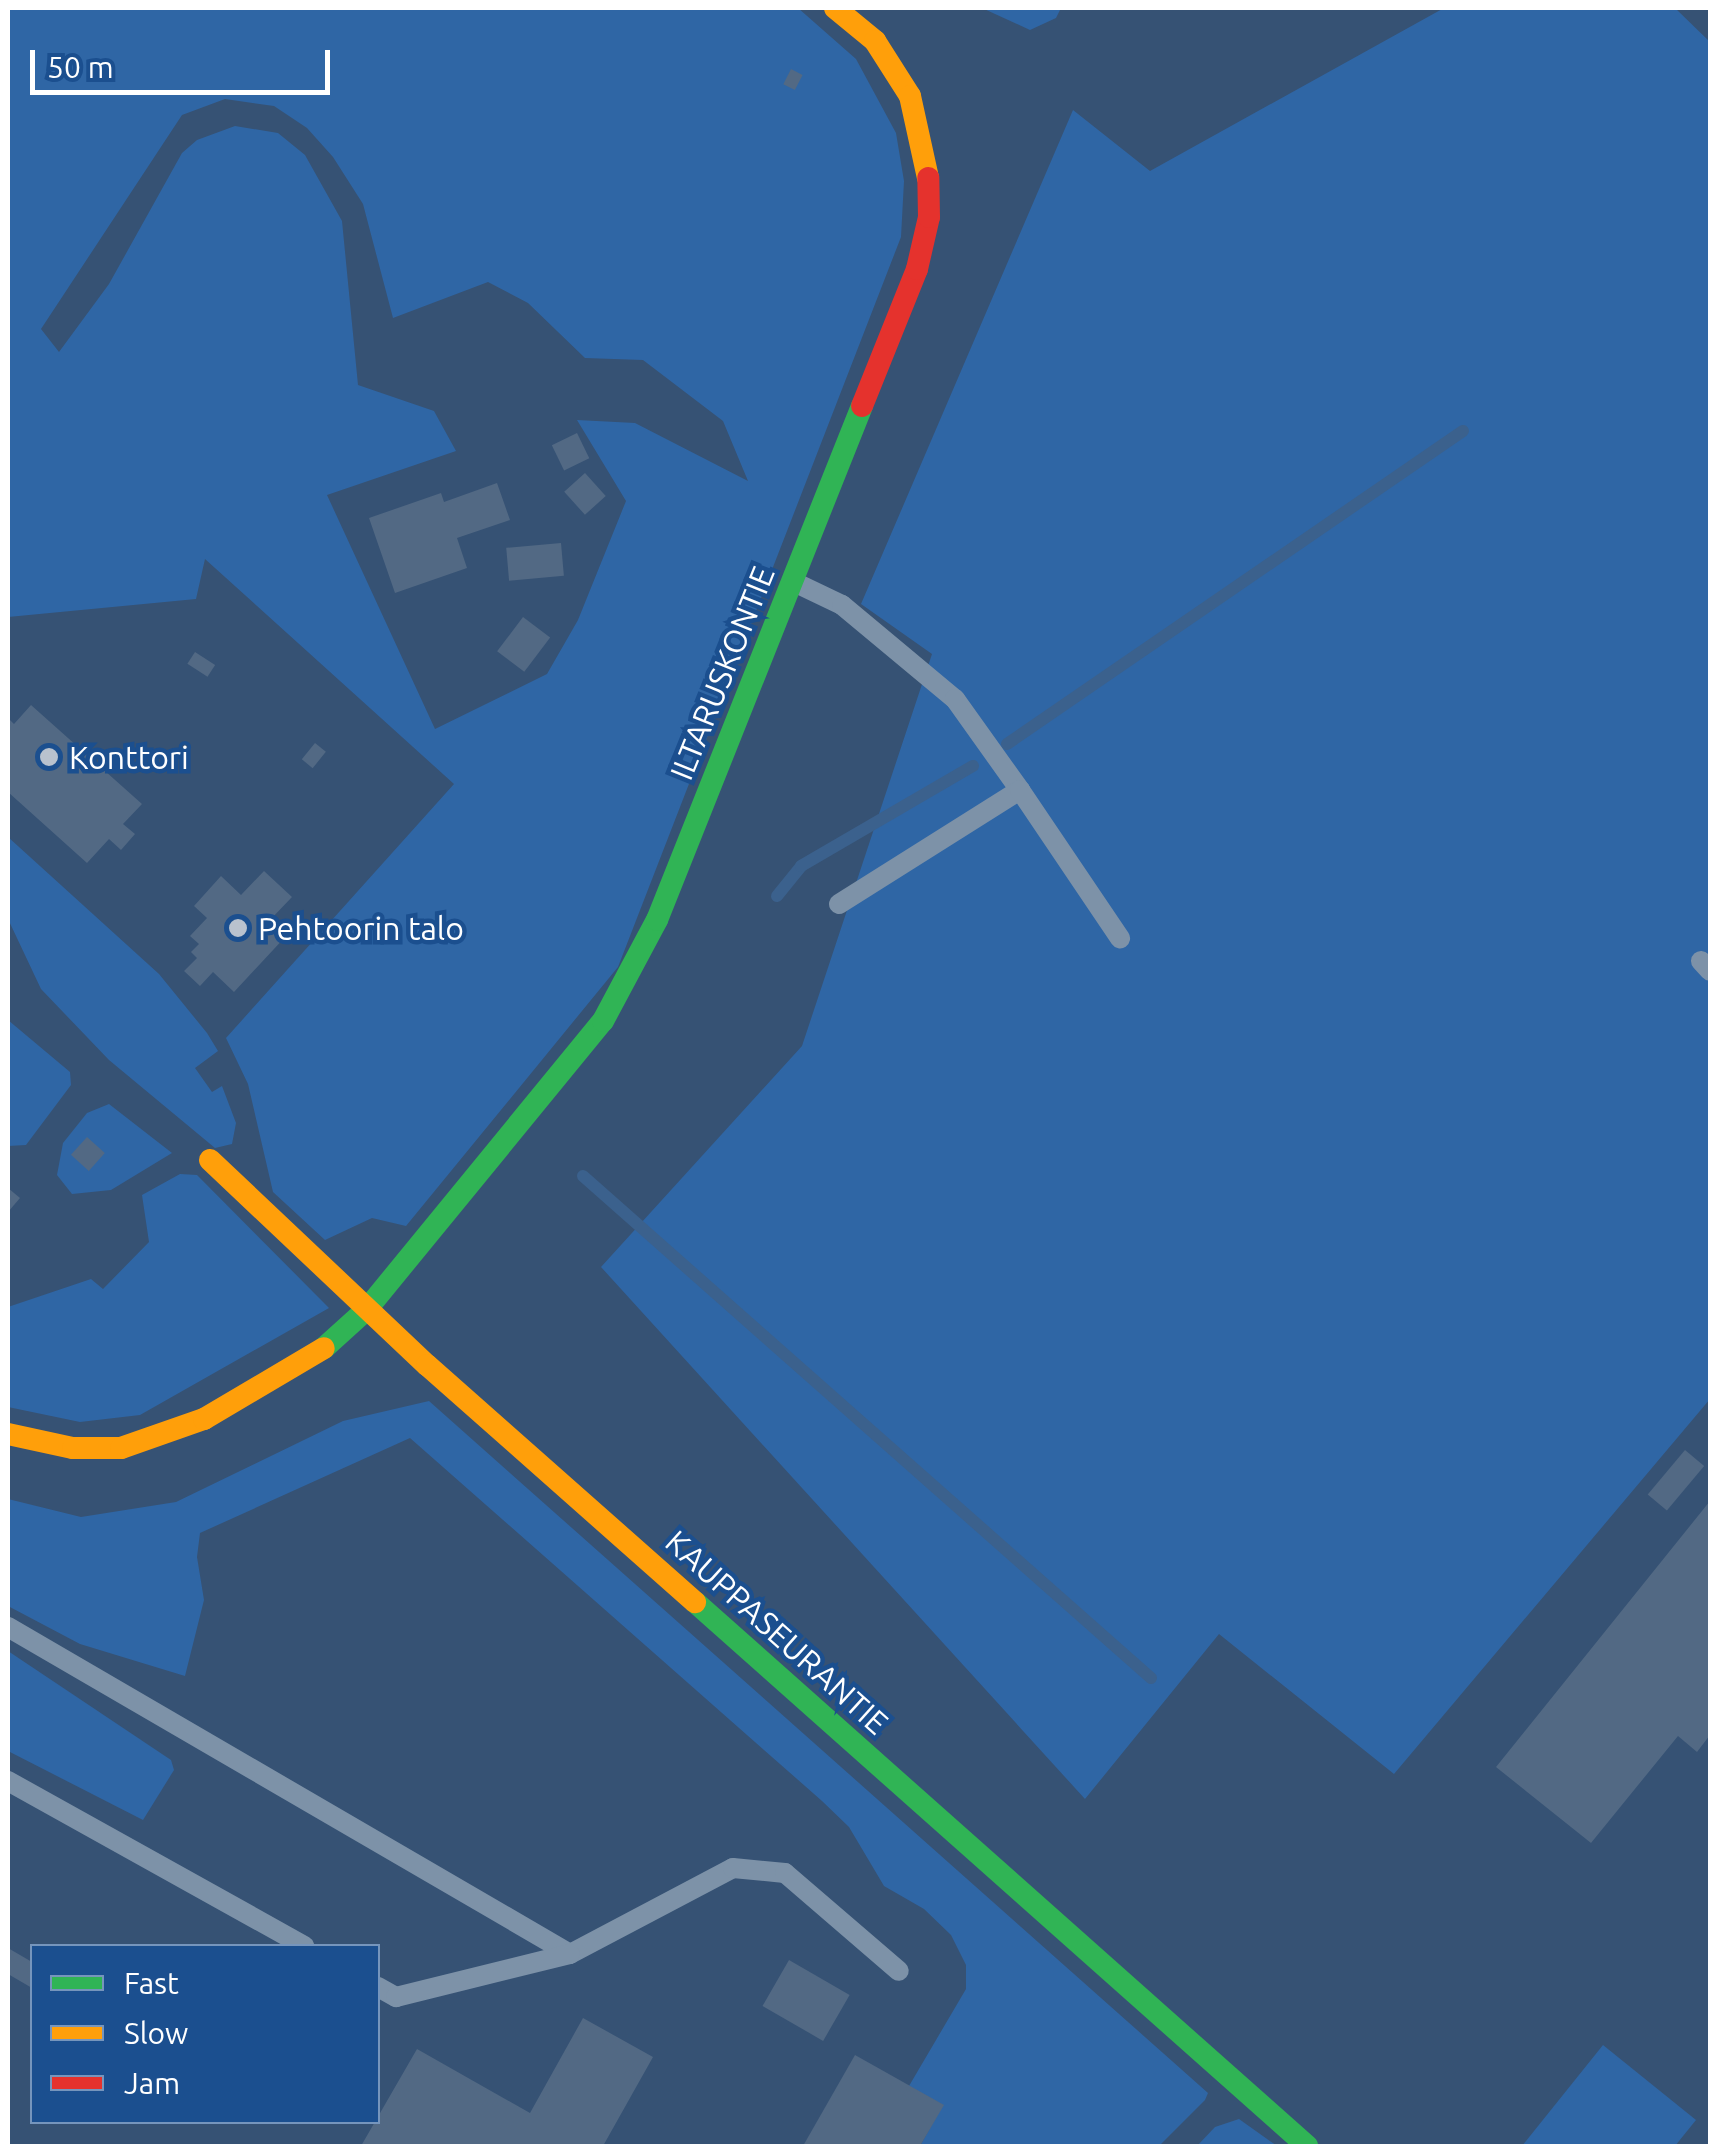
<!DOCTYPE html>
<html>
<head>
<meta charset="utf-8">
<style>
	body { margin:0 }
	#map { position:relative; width:1718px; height:2154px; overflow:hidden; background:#365274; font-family:Ubuntu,sans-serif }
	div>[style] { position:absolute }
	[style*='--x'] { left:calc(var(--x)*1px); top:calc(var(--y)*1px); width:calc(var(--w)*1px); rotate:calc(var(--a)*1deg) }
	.green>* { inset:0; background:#2f66a5 }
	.stream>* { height:12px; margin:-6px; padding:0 6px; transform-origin:6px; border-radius:6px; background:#3b618d }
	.building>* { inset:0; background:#526984; transform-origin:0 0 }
	.lane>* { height:20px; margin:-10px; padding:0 10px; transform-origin:10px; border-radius:10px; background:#7d92a8 }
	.fast>* { height:22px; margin:-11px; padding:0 11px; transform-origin:11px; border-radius:11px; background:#30b455 }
	.slow>* { height:22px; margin:-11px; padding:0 11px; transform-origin:11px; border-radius:11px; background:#ff9f0a }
	.jam>* { height:22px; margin:-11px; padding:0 11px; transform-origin:11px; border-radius:11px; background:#e5322d }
	.dots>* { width:28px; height:28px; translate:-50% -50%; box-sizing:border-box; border:5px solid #1b4f8f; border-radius:50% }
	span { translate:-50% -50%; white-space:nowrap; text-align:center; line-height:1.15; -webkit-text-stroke:9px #1b4f8f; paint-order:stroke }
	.street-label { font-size:32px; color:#fff }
	.poi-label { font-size:32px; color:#fff }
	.left { translate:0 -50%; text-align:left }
	.frame { position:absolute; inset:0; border:10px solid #fff; pointer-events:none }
	.legend { position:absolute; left:30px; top:1944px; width:350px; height:180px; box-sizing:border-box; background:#1b4f8f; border:2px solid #7695bc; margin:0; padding:12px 18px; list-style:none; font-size:30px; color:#fff }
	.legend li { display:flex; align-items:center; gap:20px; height:50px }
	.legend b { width:50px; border:2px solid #7695bc }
	.scale { position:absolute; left:30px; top:50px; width:300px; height:45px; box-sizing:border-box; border:5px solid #fff; border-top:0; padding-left:12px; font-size:30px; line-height:35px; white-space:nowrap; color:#fff; -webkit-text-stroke:8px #1b4f8f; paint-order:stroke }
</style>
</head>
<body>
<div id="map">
	<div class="green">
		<i style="clip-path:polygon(evenodd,8px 8px,798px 8px,856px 59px,896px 133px,904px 181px,901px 237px,618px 967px,406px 1226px,372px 1218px,325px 1240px,273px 1192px,248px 1084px,226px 1038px,454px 784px,205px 559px,196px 599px,8px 617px,8px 8px,225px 99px,274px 106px,307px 128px,333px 157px,363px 204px,393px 318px,488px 282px,528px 303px,585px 358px,643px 360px,723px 421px,748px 481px,635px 423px,577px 420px,626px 501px,578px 620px,547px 674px,435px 729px,327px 495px,456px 451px,434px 411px,358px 385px,342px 221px,305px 155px,278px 133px,235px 126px,197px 140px,182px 153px,109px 284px,59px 352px,41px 329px,182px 115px,225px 99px)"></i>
		<i style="clip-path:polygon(982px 8px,1061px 8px,1056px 18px,1030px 30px)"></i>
		<i style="clip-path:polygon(1444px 8px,1675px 8px,1710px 42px,1710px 1399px,1394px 1774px,1219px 1634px,1085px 1799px,601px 1267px,802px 1046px,932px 654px,861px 604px,1073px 110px,1150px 171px)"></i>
		<i style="clip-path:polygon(8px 837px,159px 974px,207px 1033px,218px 1051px,195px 1068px,212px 1092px,222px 1086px,236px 1123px,232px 1144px,215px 1148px,109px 1060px,41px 989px,8px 919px)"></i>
		<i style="clip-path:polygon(8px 1020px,70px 1072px,71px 1085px,26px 1145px,8px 1146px)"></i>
		<i style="clip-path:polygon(109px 1104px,172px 1153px,111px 1190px,72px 1194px,57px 1175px,63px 1143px,87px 1113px)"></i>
		<i style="clip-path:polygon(180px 1174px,197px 1175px,329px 1308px,140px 1415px,80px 1422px,8px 1407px,8px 1307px,91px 1279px,103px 1289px,149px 1242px,142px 1195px)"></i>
		<i style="clip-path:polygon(429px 1401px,1208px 2093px,1205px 2100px,1159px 2146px,920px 2146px,943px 2105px,909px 2086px,966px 1989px,966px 1965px,951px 1935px,924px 1909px,884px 1886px,849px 1827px,822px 1801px,410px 1438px,200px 1533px,197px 1557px,204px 1600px,185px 1676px,80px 1644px,8px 1606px,8px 1499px,81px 1517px,176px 1502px,343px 1421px)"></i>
		<i style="clip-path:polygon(8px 1651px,171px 1760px,174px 1770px,143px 1820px,8px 1751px)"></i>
		<i style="clip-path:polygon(1603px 2045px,1696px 2120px,1675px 2146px,1522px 2146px)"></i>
		<i style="clip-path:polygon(1239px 2119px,1277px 2146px,1197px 2146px,1215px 2127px)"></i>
	</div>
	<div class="stream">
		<i style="--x:1007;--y:744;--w:553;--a:-34.47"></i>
		<i style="--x:777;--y:896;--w:38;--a:-51"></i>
		<i style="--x:801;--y:866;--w:199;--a:-30.2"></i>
		<i style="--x:583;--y:1176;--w:758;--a:41.47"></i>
	</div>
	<div class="building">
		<i style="left:791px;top:69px;width:13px;height:17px;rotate:27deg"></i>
		<i style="left:577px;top:433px;width:28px;height:28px;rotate:64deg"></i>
		<i style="left:585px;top:473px;width:31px;height:28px;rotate:48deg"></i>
		<i style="clip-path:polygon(497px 483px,510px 520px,457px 538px,467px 568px,395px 593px,369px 518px,441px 493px,444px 502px)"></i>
		<i style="left:561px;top:543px;width:33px;height:55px;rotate:85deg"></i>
		<i style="left:523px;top:617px;width:34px;height:43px;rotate:37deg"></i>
		<i style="left:195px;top:652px;width:24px;height:14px;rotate:33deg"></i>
		<i style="clip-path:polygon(31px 705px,142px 804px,123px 824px,135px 834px,121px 850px,109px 839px,87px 863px,8px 792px,8px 718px,14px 724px)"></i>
		<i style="left:315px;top:743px;width:14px;height:21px;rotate:39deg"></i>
		<i style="clip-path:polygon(264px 871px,292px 897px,270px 920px,287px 935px,234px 992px,213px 972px,200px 986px,184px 971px,197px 958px,191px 952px,199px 944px,190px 936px,207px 918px,194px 906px,221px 876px,241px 895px)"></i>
		<i style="left:87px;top:1137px;width:24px;height:24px;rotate:42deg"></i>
		<i style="clip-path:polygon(8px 1188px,20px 1198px,8px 1212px)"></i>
		<i style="left:1685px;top:1450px;width:25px;height:58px;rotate:40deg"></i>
		<i style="clip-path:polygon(1710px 1501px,1710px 1735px,1697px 1752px,1678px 1736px,1591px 1843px,1496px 1767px)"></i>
		<i style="clip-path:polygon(8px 1948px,32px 1962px,32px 1988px,8px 1974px)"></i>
		<i style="left:789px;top:1960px;width:70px;height:53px;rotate:30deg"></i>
		<i style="clip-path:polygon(583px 2018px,653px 2057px,603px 2146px,361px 2146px,417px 2049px,530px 2113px)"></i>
		<i style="clip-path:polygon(855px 2055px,944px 2105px,920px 2146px,803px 2146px)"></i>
	</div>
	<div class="lane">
		<i style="--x:796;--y:583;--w:51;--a:25.6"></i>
		<i style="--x:842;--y:605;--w:147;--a:39.8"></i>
		<i style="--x:955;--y:699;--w:112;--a:54.5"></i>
		<i style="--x:839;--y:904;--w:214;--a:-32.2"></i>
		<i style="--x:1020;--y:790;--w:179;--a:56"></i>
		<i style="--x:1701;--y:961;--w:13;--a:48"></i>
		<i style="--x:8;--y:1627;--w:650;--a:30.19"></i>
		<i style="--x:570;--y:1954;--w:184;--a:-27.8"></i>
		<i style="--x:733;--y:1868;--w:52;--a:5.5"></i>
		<i style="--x:785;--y:1873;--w:150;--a:40.7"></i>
		<i style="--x:8;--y:1781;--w:339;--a:29.1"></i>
		<i style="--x:378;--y:1987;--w:21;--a:29"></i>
		<i style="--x:396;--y:1997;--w:179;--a:-13.9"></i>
	</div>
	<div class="fast">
		<i style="--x:324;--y:1348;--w:58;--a:-42.2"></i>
		<i style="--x:367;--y:1309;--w:372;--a:-50.7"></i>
		<i style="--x:603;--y:1021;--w:115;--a:-61.9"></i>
		<i style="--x:657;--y:920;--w:553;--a:-68.26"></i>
		<i style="--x:695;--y:1602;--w:819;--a:41.63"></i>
	</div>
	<div class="slow">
		<i style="--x:835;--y:8;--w:52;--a:39.5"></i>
		<i style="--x:875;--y:41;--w:65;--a:57.5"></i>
		<i style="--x:910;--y:96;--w:84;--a:77.6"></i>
		<i style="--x:210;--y:1160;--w:299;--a:43.4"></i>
		<i style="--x:427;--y:1365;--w:358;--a:41.5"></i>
		<i style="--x:8;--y:1434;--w:66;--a:12.2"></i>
		<i style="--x:73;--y:1448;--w:48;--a:0"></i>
		<i style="--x:121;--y:1448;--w:88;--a:-19.3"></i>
		<i style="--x:204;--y:1419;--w:139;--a:-30.6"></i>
	</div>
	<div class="jam">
		<i style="--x:862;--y:406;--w:148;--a:-68.1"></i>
		<i style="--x:917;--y:269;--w:53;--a:-77"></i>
		<i style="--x:929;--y:217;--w:39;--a:-91"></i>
	</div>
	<div class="dots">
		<i style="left:49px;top:757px;background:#b9c2ce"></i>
		<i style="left:238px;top:928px;background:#b9c2ce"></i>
	</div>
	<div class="street-label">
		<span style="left:722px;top:673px;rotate:-68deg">ILTARUSKONTIE</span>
		<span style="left:777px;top:1632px;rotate:42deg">KAUPPASEURANTIE</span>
	</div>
	<div class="poi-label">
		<span class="left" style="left:69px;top:757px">Konttori</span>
		<span class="left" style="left:258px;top:928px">Pehtoorin talo</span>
	</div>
	<div class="frame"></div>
	<ul class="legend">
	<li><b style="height:12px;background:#30b455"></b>Fast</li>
	<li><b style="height:12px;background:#ff9f0a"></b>Slow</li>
	<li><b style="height:12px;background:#e5322d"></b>Jam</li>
	</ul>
	<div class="scale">50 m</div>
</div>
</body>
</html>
